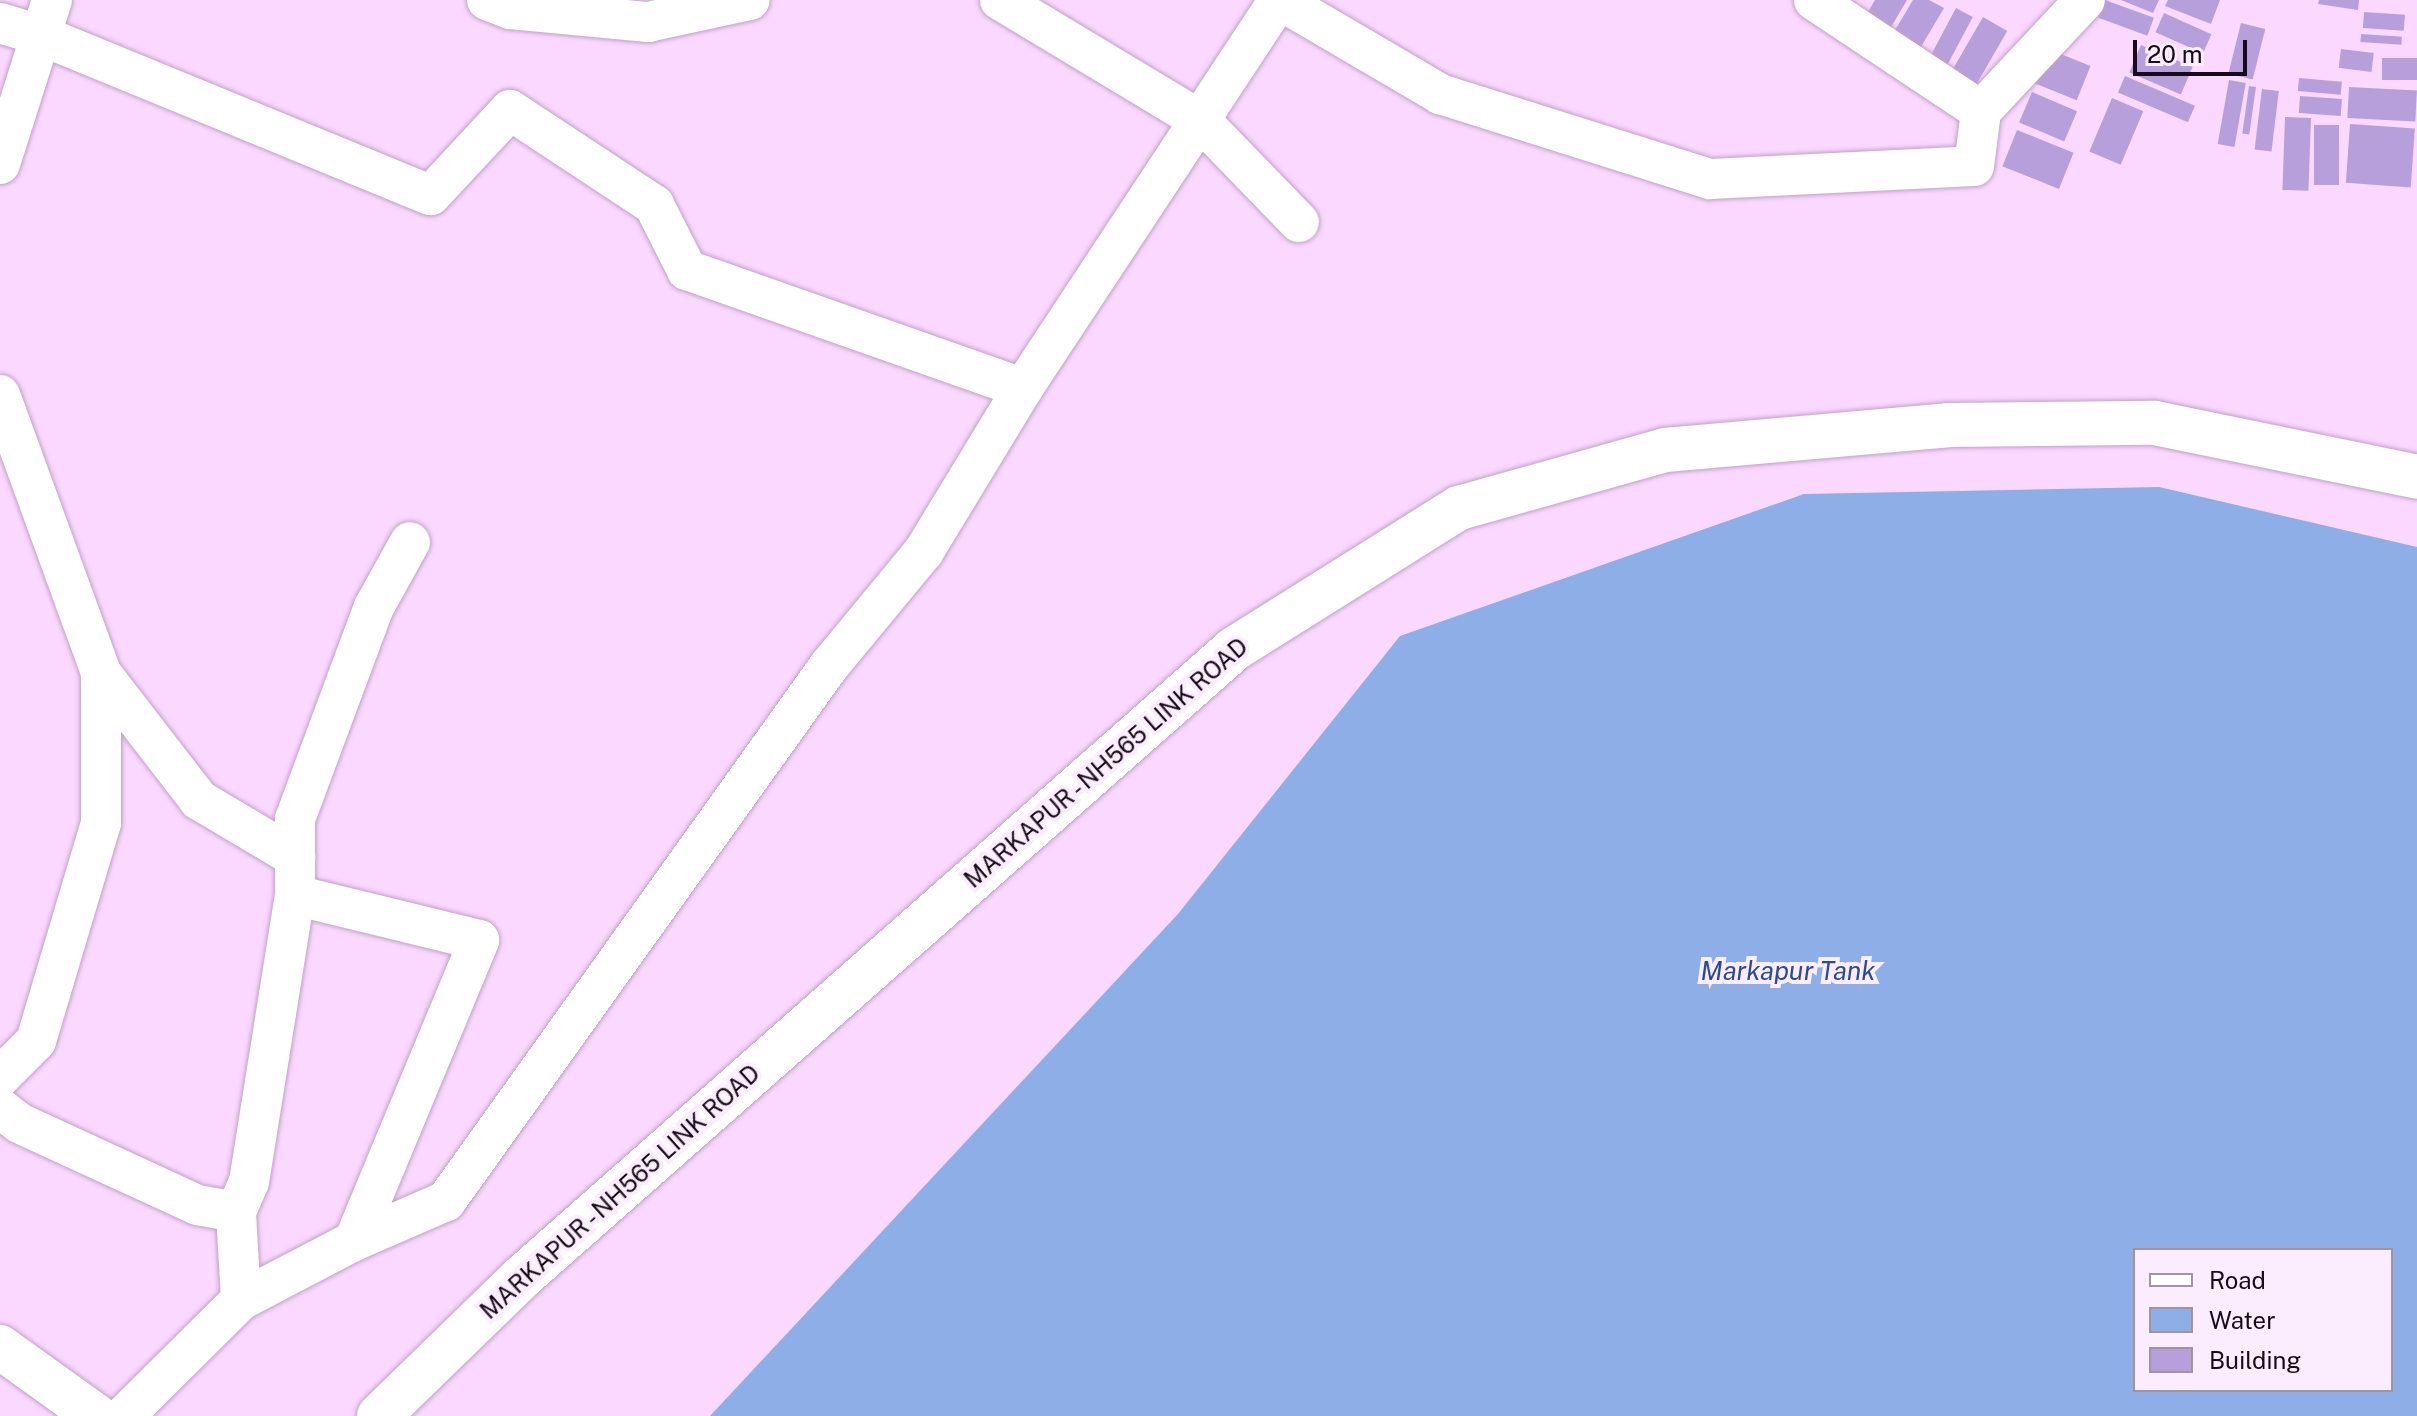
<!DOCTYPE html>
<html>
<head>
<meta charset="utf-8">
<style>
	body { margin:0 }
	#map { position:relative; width:2417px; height:1416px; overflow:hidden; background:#fad8ff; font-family:"Public Sans",sans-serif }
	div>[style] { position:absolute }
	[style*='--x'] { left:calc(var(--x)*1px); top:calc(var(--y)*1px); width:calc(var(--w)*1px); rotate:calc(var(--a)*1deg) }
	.water>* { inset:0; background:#8eaee7 }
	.building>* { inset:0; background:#b79fdc; transform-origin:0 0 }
	.roads { filter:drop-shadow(0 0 2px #c2a1c7) drop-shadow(0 0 2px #c2a1c7) }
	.street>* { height:40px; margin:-20px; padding:0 20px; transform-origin:20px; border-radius:20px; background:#fff }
	.primary>* { height:44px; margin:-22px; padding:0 22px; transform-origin:22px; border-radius:22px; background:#fff }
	span { translate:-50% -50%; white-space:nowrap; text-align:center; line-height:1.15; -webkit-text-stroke:8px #fbedfd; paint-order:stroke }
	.street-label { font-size:24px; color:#170b19 }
	.water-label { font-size:26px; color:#294d92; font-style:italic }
	.legend { position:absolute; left:2133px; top:1248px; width:260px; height:144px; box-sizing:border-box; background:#fbedfd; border:2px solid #a093a2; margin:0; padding:10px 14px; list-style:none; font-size:24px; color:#170b19 }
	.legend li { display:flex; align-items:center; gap:16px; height:40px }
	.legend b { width:40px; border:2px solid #a093a2 }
	.scale { position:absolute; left:2133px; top:40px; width:114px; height:36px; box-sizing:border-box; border:4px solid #170b19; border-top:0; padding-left:10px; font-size:24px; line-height:28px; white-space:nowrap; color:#170b19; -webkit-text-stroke:6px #fbedfd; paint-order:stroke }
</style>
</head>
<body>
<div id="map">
	<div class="water">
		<i style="clip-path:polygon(evenodd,2159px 487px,2417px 547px,2417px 1416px,710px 1416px,1178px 914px,1400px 636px,1804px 494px,2159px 487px,2135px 1250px,2391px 1250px,2391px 1390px,2135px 1390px,2135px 1250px)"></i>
	</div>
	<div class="building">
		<i style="clip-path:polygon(1875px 0,1907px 0,1888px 32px,1864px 19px)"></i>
		<i style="clip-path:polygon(1913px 0,1929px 0,1944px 8px,1915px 57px,1888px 42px)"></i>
		<i style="left:2105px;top:0;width:52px;height:19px;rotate:20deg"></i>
		<i style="clip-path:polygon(2121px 0,2159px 0,2153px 13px)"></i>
		<i style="clip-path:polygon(2168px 0,2220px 0,2211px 24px,2165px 6px)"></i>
		<i style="clip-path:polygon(2319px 0,2359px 0,2358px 10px,2318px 4px)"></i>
		<i style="left:1956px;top:8px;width:19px;height:64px;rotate:28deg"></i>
		<i style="left:2364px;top:12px;width:41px;height:16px;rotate:4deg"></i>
		<i style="left:2164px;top:13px;width:52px;height:21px;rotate:24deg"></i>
		<i style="left:1983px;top:17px;width:28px;height:72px;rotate:30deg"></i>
		<i style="left:2241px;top:23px;width:25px;height:52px;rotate:14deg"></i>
		<i style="left:2361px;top:34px;width:41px;height:8px;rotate:4deg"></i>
		<i style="left:2141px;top:45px;width:56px;height:30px;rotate:23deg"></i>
		<i style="left:2046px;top:48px;width:48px;height:37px;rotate:22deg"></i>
		<i style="left:2341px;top:49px;width:33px;height:19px;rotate:7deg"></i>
		<i style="left:2382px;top:58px;width:35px;height:22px"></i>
		<i style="left:2125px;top:76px;width:76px;height:18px;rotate:23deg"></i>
		<i style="left:2299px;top:78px;width:43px;height:13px;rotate:5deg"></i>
		<i style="left:2229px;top:80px;width:17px;height:65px;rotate:10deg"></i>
		<i style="left:2249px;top:86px;width:7px;height:48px;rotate:8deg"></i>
		<i style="left:2349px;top:87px;width:68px;height:31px;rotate:3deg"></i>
		<i style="left:2262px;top:89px;width:17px;height:61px;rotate:7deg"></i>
		<i style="left:2032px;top:92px;width:49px;height:33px;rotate:23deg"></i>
		<i style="left:2300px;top:96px;width:42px;height:17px;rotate:4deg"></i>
		<i style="left:2112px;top:98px;width:34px;height:58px;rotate:23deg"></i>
		<i style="left:2285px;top:117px;width:26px;height:73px;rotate:2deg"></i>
		<i style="left:2350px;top:124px;width:65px;height:59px;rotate:4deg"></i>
		<i style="left:2314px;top:125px;width:25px;height:60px"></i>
		<i style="left:2017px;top:130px;width:61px;height:39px;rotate:22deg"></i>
	</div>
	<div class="roads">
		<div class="street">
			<i style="--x:487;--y:0;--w:25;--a:21"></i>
			<i style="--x:510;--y:9;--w:139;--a:5.4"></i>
			<i style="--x:648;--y:22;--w:104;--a:-12.2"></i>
			<i style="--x:1000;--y:0;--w:233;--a:31"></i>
			<i style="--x:1200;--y:120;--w:142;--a:45.9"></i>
			<i style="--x:1280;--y:0;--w:186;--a:30.4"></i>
			<i style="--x:1440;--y:94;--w:283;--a:17.5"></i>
			<i style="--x:1710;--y:179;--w:264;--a:-2.8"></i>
			<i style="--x:1974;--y:166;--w:55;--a:-82.7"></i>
			<i style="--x:1981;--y:111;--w:152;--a:-46.9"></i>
			<i style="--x:1814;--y:0;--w:201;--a:33.6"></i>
			<i style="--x:0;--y:23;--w:42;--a:16.7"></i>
			<i style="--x:40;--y:35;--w:422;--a:22.3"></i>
			<i style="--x:431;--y:195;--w:116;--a:-47.1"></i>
			<i style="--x:510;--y:110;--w:173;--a:33.4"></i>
			<i style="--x:654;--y:205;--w:73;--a:63.1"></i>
			<i style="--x:687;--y:270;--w:356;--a:19.4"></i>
			<i style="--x:0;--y:164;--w:172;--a:-72.4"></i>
			<i style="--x:0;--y:395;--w:296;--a:70"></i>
			<i style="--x:101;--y:673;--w:150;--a:90"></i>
			<i style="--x:101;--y:823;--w:227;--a:106.6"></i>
			<i style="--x:36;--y:1041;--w:51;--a:135"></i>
			<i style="--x:101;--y:673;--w:160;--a:52.3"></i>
			<i style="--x:199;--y:800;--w:112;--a:30.7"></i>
			<i style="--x:0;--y:1108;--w:24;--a:38"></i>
			<i style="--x:19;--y:1123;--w:196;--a:24.7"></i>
			<i style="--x:197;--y:1205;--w:40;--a:10"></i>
			<i style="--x:354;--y:1241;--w:100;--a:-23.5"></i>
			<i style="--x:446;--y:1201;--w:658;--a:-54.4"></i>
			<i style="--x:829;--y:666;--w:149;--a:-50.4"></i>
			<i style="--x:924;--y:551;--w:191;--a:-58.7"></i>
			<i style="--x:1023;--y:388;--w:465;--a:-56.6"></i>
			<i style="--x:241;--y:1300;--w:88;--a:-93.3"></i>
			<i style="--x:236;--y:1212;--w:33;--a:-67"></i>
			<i style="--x:249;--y:1182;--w:291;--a:-80.9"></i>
			<i style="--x:295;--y:895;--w:76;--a:-90"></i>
			<i style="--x:295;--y:819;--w:226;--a:-69.6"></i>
			<i style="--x:374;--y:607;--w:74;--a:-61"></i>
			<i style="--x:124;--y:1416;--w:165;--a:-44.8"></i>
			<i style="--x:241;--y:1300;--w:127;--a:-27.6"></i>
			<i style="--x:354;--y:1241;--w:326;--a:-67.4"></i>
			<i style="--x:479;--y:940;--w:189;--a:-166.3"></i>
		</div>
		<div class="primary">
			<i style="--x:0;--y:1347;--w:118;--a:35.7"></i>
			<i style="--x:379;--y:1416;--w:199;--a:-44.2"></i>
			<i style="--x:522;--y:1277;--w:949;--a:-41.41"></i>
			<i style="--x:1234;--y:649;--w:266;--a:-32.1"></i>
			<i style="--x:1459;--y:508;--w:214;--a:-15.7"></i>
			<i style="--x:1665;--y:450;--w:284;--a:-5"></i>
			<i style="--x:1948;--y:425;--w:207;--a:-0.6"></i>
			<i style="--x:2155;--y:423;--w:268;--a:11.6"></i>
		</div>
	</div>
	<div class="street-label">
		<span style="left:1106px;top:763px;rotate:-41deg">MARKAPUR - NH565 LINK ROAD</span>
		<span style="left:620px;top:1192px;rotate:-42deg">MARKAPUR - NH565 LINK ROAD</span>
	</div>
	<div class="water-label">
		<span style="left:1788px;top:971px">Markapur Tank</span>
	</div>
	<ul class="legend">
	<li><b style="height:10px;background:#fff"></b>Road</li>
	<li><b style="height:22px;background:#8eaee7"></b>Water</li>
	<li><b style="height:22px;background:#b79fdc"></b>Building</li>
	</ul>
	<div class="scale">20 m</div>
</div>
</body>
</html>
